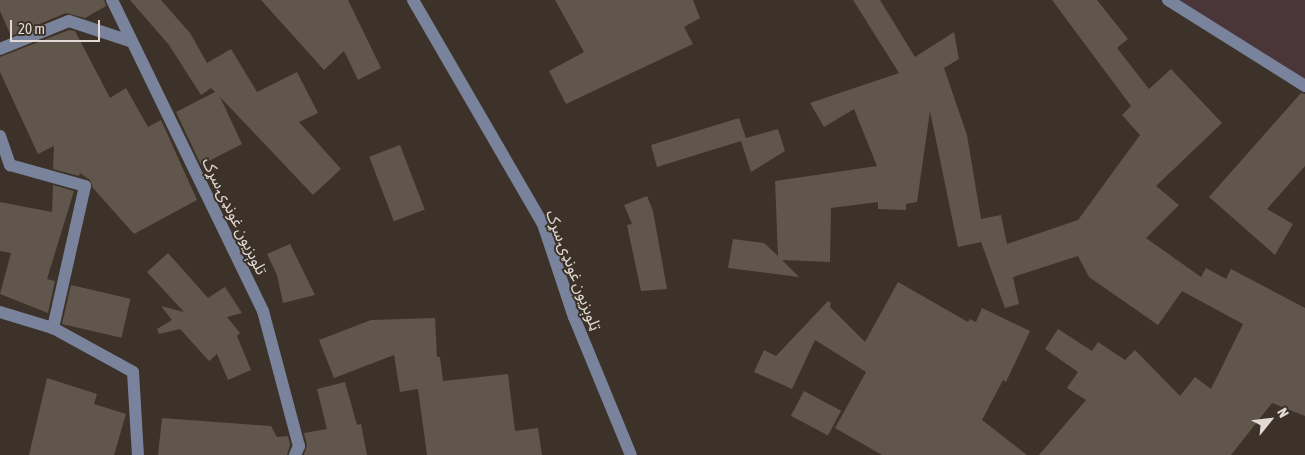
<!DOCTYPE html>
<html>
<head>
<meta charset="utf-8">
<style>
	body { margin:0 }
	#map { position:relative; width:1305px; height:455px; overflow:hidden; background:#3d3229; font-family:"Asap Condensed","Noto Sans Arabic",sans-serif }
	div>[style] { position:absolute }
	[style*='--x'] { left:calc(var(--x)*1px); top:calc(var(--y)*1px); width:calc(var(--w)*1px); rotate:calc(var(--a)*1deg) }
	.industrial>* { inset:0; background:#4a3639 }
	.building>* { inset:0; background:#60564b; transform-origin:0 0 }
	.minor>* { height:12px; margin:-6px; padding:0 6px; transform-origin:6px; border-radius:6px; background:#7a839c }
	span { translate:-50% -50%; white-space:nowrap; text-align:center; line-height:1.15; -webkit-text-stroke:4px #3d3229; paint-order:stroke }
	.street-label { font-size:16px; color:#e1dad4 }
	.north { position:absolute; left:1245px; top:395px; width:50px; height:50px; -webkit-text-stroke:4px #3d3229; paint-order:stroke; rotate:61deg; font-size:14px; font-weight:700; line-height:20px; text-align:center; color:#e1dad4 }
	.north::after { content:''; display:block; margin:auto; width:18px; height:22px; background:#e1dad4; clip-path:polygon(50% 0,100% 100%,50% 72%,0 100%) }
	.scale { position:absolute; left:10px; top:20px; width:90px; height:22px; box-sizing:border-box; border:2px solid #e1dad4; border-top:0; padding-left:6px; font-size:15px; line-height:18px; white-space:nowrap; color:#e1dad4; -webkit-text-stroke:4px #3d3229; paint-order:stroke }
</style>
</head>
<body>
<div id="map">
	<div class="industrial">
		<i style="clip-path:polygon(1168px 0,1305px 0,1305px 86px)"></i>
	</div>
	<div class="building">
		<i style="clip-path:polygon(0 0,104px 0,106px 6px,85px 18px,66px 13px,11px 36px,0 11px)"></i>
		<i style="clip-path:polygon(130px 0,161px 0,190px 33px,207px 63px,231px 49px,257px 92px,297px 72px,318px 113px,299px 122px,341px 169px,313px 195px,220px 97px,242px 144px,201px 165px,176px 112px,215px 92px,211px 88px,201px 95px,169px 45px)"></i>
		<i style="clip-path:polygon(261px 0,348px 0,381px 68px,358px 80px,344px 51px,324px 70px)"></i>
		<i style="clip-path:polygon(555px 0,693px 0,700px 18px,684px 27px,693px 44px,566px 104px,549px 71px,584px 52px)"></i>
		<i style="clip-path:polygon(853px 0,880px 0,915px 57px,954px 32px,959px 59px,944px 68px,967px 135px,981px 219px,1001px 215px,1007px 244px,1078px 220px,1140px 135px,1122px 115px,1131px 106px,1052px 0,1097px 0,1128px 39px,1117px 48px,1149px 89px,1171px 69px,1222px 123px,1156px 186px,1179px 205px,1146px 238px,1201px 277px,1206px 268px,1226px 279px,1231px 269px,1305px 308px,1305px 416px,1272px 403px,1231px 455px,1039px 455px,1086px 400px,1067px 388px,1078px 372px,1045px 349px,1058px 329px,1092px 351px,1098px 342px,1125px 360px,1135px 350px,1180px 396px,1195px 377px,1211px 389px,1243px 324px,1182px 291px,1158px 325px,1089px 277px,1078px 256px,1013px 277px,1019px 304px,1005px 308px,981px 242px,958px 247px,930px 111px,917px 202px,906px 204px,906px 210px,878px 209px,878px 202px,831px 208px,830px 262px,782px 260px,799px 277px,728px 268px,733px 239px,764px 243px,778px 256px,775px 181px,877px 166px,854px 109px,824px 127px,810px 103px,899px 73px)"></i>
		<i style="clip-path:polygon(69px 30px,75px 31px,110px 98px,126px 88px,148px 127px,161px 120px,197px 200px,134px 234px,93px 188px,90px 180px,80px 173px,79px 176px,53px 169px,54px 146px,38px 154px,0 72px,0 57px)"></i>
		<i style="clip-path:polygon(1301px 93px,1305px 94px,1305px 166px,1267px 209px,1293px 224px,1275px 255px,1209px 197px)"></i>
		<i style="clip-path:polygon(739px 118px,746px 138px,778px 129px,785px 151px,751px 172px,741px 141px,657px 167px,651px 145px)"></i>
		<i style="left:400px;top:145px;width:69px;height:33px;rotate:69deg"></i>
		<i style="clip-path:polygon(53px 185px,74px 191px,47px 279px,55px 281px,48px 313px,0 294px,11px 253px,0 251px,0 202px,52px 212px)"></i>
		<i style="clip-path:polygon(647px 196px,653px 211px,667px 289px,641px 291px,627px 225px,632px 224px,624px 205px)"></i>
		<i style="clip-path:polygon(290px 244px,315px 295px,283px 303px,277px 275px,267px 254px)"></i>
		<i style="clip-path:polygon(168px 253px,208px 298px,225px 287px,242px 313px,227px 317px,240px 333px,237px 336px,251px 370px,228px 380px,217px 354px,209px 361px,180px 329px,159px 334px,157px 329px,172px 320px,161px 306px,184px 312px,147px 272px)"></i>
		<i style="clip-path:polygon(898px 282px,968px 322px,970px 319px,976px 322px,982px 308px,1030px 331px,1006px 382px,1003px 380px,982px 420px,1027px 455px,882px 455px,835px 428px,866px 372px,815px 340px,792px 389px,754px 372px,764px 350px,776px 356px,828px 301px,831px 303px,830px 307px,865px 342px)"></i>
		<i style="left:71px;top:285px;width:61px;height:40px;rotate:13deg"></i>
		<i style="clip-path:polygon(435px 318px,437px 357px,440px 357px,443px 381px,508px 374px,515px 431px,538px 428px,542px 455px,427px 455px,418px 389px,400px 392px,394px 355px,334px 378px,319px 340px,371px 320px)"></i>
		<i style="clip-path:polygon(47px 378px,97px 394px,94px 404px,126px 414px,114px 455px,29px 455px)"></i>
		<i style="clip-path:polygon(345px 382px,357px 425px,361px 424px,367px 455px,304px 455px,307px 445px,304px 433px,327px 429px,317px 389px)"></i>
		<i style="left:804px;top:391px;width:42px;height:28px;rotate:28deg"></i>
		<i style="clip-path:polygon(162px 418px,271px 426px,277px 437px,288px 436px,290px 445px,287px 455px,158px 455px)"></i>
	</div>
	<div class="minor">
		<i style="--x:112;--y:0;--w:346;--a:64.1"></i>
		<i style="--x:263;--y:311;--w:140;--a:75.1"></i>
		<i style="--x:299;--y:446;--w:10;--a:114"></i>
		<i style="--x:413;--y:0;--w:259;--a:59.9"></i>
		<i style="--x:543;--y:224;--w:98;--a:71.6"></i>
		<i style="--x:574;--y:317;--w:149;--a:67.6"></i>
		<i style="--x:1168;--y:0;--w:162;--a:32.1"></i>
		<i style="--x:0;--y:49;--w:74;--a:-22.1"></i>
		<i style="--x:69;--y:21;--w:64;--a:18.2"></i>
		<i style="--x:0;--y:136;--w:31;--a:71"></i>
		<i style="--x:10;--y:165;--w:78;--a:15.6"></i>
		<i style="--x:85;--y:186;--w:146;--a:102.7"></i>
		<i style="--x:53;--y:328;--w:91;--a:28.8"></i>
		<i style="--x:133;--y:372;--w:83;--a:86.6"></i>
		<i style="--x:0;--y:312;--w:55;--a:16.8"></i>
	</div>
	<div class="street-label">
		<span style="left:235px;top:216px;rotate:64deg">تلوېزيون غونډۍ سړک</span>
		<span style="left:574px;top:270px;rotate:69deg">ټلوېزيون غونډۍ سړک</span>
	</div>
	<div class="north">N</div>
	<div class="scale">20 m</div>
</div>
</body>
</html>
